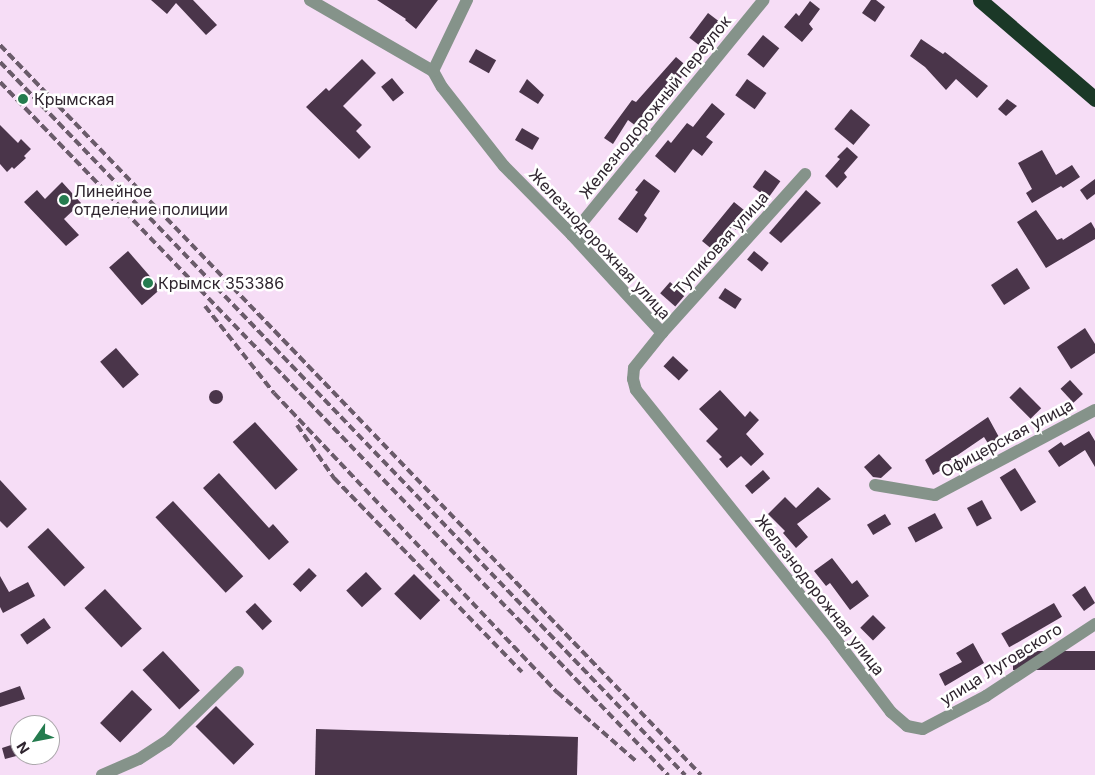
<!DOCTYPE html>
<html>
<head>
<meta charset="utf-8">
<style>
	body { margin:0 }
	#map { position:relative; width:1095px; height:775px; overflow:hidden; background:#f6ddf6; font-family:Inter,sans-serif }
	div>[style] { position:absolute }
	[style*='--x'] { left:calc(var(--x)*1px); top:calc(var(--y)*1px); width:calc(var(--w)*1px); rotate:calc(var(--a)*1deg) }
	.building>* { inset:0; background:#4a354a; transform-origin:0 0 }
	.round { border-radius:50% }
	.minor>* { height:12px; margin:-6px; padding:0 6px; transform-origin:6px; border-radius:6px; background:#85938a }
	.highway>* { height:15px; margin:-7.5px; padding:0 7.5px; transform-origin:7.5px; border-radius:7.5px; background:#1b3827 }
	.rail>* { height:4px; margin-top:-2px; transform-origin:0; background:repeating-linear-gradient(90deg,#6a5b6a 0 8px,transparent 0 12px) }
	.dots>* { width:14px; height:14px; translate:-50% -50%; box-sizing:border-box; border:2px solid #fff; border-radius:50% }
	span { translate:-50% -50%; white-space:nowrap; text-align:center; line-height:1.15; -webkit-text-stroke:5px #fff; paint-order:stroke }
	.poi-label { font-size:16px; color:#2f252f }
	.left { translate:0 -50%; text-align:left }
	.street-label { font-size:16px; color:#2f252f }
	.north { position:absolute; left:10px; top:715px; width:50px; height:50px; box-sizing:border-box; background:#fff; border:1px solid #aca8ac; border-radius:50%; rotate:237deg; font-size:14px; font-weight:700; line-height:20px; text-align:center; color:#2f252f }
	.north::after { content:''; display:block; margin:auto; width:18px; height:22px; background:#257c4f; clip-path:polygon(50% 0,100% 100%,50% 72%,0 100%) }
</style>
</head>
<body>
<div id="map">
	<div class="building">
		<i style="clip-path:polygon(151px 0,193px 0,217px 25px,206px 35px,176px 3px,167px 14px)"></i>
		<i style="clip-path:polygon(377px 0,438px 0,416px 29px,405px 20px,406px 19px)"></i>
		<i style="clip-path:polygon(871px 0,876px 0,885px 7px,875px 22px,862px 13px)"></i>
		<i style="clip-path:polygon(810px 1px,820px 9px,809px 24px,813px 29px,802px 42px,784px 27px,796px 13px,799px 16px)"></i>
		<i style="left:708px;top:13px;width:21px;height:31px;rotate:37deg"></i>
		<i style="left:763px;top:35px;width:21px;height:25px;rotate:39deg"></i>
		<i style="clip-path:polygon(921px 39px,943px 54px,945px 52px,988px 86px,977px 98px,956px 79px,946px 90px,925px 67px,910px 56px)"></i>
		<i style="left:476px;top:49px;width:23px;height:15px;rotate:29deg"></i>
		<i style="clip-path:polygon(676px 57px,689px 68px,677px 83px,675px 82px,656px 106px,653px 104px,636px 126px,628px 120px,613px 144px,604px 138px,632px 100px,636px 102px)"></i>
		<i style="clip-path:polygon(362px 59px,376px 73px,343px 106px,362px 125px,356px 131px,371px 147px,359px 159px,306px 107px,326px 88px,329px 91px)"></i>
		<i style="left:392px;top:78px;width:19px;height:14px;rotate:51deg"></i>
		<i style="clip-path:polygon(527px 79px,544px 95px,538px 104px,519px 92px)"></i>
		<i style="left:747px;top:79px;width:24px;height:20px;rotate:36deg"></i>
		<i style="clip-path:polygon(1007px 99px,1017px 106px,1006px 116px,998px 109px)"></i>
		<i style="clip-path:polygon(712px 103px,725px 114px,706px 137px,713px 142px,702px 156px,693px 149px,675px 173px,655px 156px,668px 140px,671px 143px,687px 123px,693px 127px)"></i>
		<i style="left:851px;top:109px;width:25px;height:26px;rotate:40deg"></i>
		<i style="clip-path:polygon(0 125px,18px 143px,21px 139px,31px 149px,24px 156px,26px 158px,14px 169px,12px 167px,7px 172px,0 164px)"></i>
		<i style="left:522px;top:128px;width:20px;height:14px;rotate:30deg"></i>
		<i style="clip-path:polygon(847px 147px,858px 157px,844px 173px,847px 177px,837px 188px,825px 176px,840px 159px,837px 157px)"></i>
		<i style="clip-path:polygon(1042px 150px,1056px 175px,1072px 165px,1080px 177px,1063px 188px,1061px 186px,1032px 203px,1026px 193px,1032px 189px,1018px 163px)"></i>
		<i style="left:765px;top:170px;width:19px;height:21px;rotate:36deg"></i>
		<i style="clip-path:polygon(644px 179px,660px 191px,644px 215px,647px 218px,637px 233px,618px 219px,638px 192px,635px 190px)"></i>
		<i style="clip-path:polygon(1095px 179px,1095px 194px,1087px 200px,1080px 190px)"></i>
		<i style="clip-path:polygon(62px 182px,81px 203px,64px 219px,79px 235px,66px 246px,24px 202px,37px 190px,45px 199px)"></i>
		<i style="clip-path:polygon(806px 190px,821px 203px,781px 243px,769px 233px)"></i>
		<i style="clip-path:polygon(734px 202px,749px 214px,736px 230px,732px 227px,713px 250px,702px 241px)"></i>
		<i style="clip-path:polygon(1036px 210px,1057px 240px,1062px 238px,1063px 240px,1091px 222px,1095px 229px,1095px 239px,1046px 268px,1017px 222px)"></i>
		<i style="left:128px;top:251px;width:50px;height:25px;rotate:49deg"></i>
		<i style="left:754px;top:251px;width:19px;height:11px;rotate:39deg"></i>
		<i style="left:1017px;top:268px;width:24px;height:31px;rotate:57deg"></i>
		<i style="left:670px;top:282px;width:20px;height:15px;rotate:41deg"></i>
		<i style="left:725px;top:288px;width:20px;height:12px;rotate:33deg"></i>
		<i style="clip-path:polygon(1085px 328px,1095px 344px,1095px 353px,1071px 369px,1057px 347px)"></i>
		<i style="left:116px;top:348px;width:35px;height:21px;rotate:49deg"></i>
		<i style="left:673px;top:356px;width:21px;height:14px;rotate:43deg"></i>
		<i style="left:1070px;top:380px;width:19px;height:13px;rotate:47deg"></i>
		<i style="left:1020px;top:387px;width:30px;height:15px;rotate:45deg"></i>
		<i class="round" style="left:209px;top:390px;width:14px;height:14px"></i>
		<i style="clip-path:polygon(720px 390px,745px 417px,750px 411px,759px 420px,746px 434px,764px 454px,751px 466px,741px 456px,727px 468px,719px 459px,722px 457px,706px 441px,718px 429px,699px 409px)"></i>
		<i style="clip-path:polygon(988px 417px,1000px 439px,989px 445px,984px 437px,946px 463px,948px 466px,933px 475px,925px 460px)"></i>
		<i style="left:255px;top:422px;width:64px;height:30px;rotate:48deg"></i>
		<i style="clip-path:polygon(1089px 431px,1095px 441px,1095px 467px,1085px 450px,1059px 467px,1048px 451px,1061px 442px,1064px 446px)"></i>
		<i style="clip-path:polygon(879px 454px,892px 468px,881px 478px,873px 477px,864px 467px)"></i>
		<i style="left:1015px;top:468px;width:40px;height:18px;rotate:58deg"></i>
		<i style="left:763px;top:470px;width:11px;height:24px;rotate:49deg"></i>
		<i style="clip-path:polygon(219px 473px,269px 528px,273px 524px,289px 542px,269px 560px,203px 488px)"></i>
		<i style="clip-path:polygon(0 480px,27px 509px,7px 528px,0 521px)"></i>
		<i style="clip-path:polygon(818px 487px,831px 499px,797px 524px,808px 537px,796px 548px,783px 533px,785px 531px,768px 514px,785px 497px,796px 508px)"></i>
		<i style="left:982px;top:500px;width:21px;height:17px;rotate:62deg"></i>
		<i style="left:173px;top:501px;width:103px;height:24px;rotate:47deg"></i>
		<i style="left:935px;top:513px;width:17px;height:31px;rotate:62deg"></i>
		<i style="left:885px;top:514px;width:12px;height:21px;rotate:59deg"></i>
		<i style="left:48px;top:528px;width:54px;height:28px;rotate:47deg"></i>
		<i style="clip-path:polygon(832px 558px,852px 584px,857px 580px,869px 596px,850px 610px,830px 583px,826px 586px,814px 571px)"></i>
		<i style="left:309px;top:568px;width:11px;height:23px;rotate:45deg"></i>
		<i style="left:366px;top:572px;width:23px;height:27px;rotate:47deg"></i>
		<i style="left:414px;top:574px;width:37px;height:28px;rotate:45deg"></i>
		<i style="clip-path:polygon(0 576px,9px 592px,28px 582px,35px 596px,3px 613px,0 607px)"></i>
		<i style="clip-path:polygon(1085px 586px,1095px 603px,1084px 611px,1072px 595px)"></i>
		<i style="left:105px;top:589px;width:54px;height:28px;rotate:47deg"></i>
		<i style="left:255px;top:603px;width:25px;height:13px;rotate:47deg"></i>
		<i style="left:1054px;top:603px;width:16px;height:61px;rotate:60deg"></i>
		<i style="left:873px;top:615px;width:18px;height:18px;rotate:45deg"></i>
		<i style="left:44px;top:618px;width:12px;height:29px;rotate:55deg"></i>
		<i style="clip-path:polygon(973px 643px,984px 663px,945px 686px,939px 674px,962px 662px,956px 653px)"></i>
		<i style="left:163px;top:651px;width:54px;height:28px;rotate:47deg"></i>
		<i style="left:1095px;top:651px;width:19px;height:82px;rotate:90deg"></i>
		<i style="clip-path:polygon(20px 686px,25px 699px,0 707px,0 693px)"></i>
		<i style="left:132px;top:690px;width:28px;height:46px;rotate:44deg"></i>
		<i style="left:216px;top:706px;width:54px;height:29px;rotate:45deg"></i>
		<i style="clip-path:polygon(316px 729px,578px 737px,577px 775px,315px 775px)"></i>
		<i style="clip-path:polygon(20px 742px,20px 755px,5px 759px,2px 748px)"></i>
	</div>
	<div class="minor">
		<i style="--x:310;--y:0;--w:142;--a:30"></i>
		<i style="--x:433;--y:71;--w:18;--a:61"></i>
		<i style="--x:442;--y:87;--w:100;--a:51.9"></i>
		<i style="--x:504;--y:166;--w:97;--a:45.4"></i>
		<i style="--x:572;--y:235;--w:133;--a:47.4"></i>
		<i style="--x:662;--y:333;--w:45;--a:128.7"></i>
		<i style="--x:634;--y:368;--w:11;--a:95"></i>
		<i style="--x:633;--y:379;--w:11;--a:75"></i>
		<i style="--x:636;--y:390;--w:320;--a:51.3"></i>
		<i style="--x:836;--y:640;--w:91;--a:52.6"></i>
		<i style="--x:891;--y:712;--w:21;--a:41"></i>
		<i style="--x:907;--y:726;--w:16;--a:11"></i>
		<i style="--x:923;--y:729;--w:71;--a:-27.6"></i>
		<i style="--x:986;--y:696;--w:131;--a:-33.4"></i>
		<i style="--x:433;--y:71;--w:79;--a:-64.4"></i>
		<i style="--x:572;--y:235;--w:303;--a:-50.8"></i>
		<i style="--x:662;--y:333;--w:214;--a:-48"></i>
		<i style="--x:875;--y:485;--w:61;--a:9.5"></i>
		<i style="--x:935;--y:495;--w:181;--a:-28"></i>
		<i style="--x:102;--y:775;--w:40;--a:-23.4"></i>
		<i style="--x:139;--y:759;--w:33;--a:-33"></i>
		<i style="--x:167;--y:741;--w:99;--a:-44.2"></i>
	</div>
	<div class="highway">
		<i style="--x:980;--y:0;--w:152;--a:40.7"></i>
	</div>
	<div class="rail">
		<i style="--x:0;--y:45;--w:1012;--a:46.16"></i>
		<i style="--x:0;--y:62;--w:989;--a:46.15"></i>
		<i style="--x:0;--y:82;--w:963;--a:46.05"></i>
		<i style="--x:205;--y:306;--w:111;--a:51.6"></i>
		<i style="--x:274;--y:393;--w:412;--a:46.6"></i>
		<i style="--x:557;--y:692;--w:106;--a:41.2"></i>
		<i style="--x:297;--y:425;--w:65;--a:55.1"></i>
		<i style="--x:334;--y:478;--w:270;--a:45.9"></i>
	</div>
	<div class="dots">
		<i style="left:23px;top:99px;background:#257c4f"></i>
		<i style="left:64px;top:200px;background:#257c4f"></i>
		<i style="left:148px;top:283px;background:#257c4f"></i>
	</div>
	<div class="poi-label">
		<span class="left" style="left:34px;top:99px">Крымская</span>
		<span class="left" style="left:74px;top:200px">Линейное<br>отделение полиции</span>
		<span class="left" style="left:158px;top:283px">Крымск 353386</span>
	</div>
	<div class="street-label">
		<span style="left:655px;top:107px;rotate:-51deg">Железнодорожный переулок</span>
		<span style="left:721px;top:243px;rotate:-48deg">Тупиковая улица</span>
		<span style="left:600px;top:244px;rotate:47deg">Железнодорожная улица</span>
		<span style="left:1007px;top:438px;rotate:-28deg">Офицерская улица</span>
		<span style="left:820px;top:595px;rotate:52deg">Железнодорожная улица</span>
		<span style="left:1001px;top:664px;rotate:-32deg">улица Луговского</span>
	</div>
	<div class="north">N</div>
</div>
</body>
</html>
